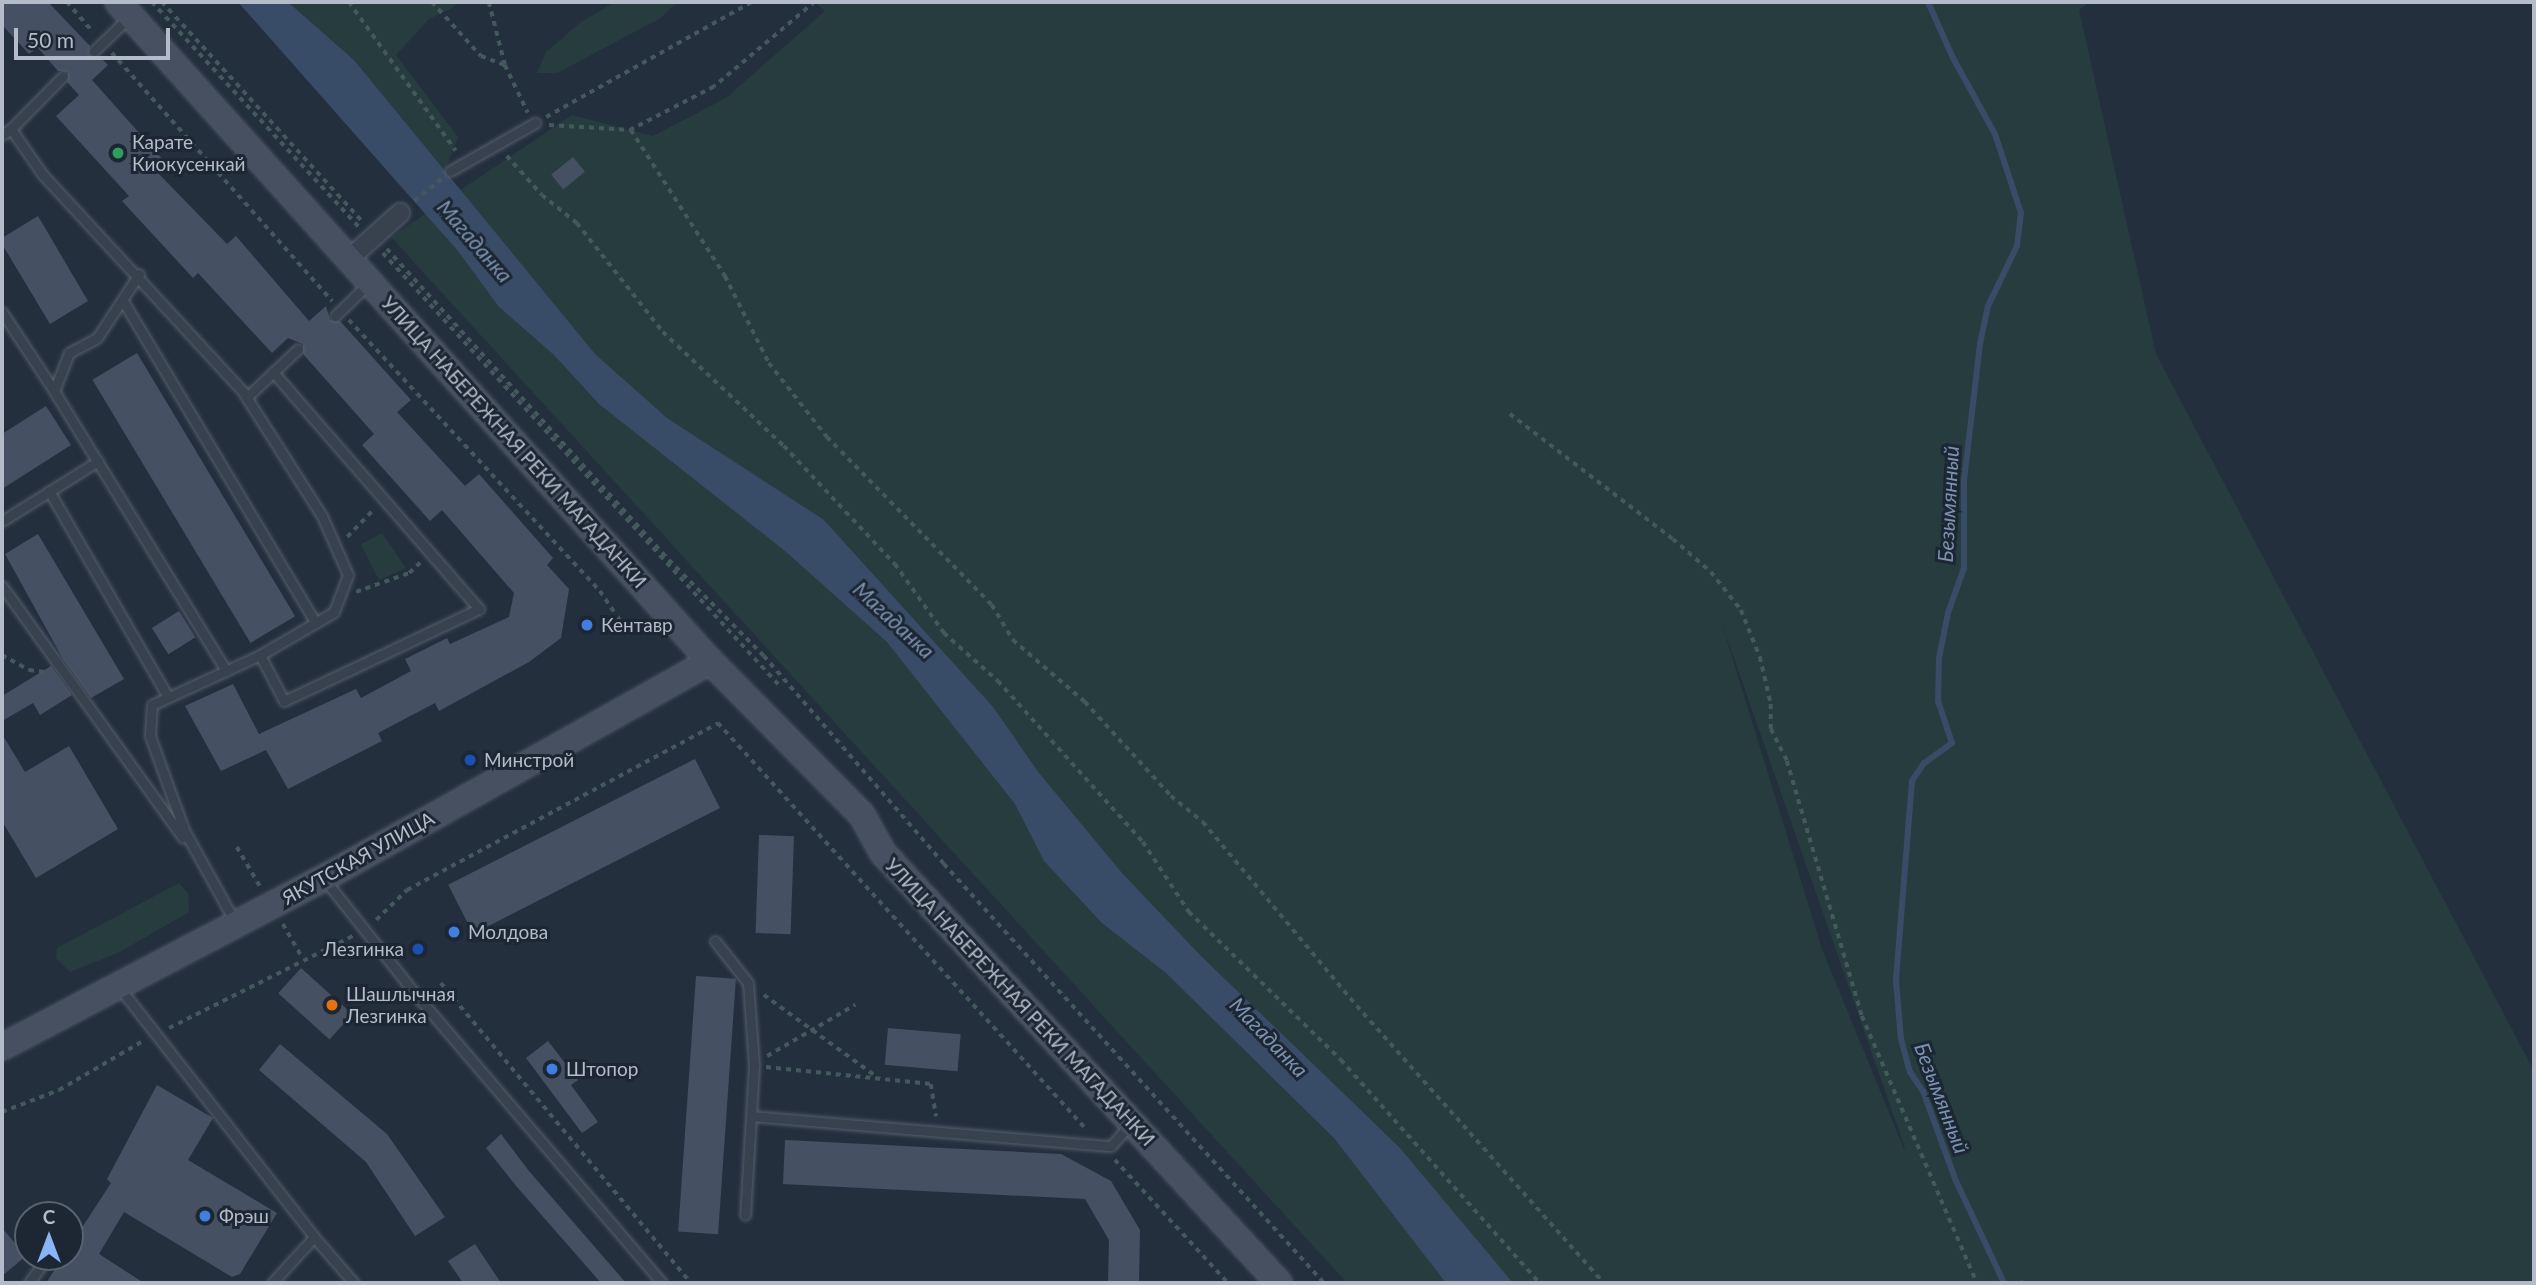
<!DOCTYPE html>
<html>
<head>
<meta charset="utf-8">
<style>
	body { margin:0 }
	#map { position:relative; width:2536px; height:1285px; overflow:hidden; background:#242f3e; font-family:Lato,sans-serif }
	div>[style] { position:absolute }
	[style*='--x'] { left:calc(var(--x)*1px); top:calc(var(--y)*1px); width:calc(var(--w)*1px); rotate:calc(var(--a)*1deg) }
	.green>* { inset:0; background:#263c3f }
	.water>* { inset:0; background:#394c67 }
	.stream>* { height:6px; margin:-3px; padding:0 3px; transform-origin:3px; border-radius:3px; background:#394c67 }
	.building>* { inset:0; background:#455162; transform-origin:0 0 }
	.path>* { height:3.5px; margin-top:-1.75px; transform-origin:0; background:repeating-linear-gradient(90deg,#44595c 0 5px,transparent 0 10px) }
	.roads { filter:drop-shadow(0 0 2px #565f6c) drop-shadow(0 0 2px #565f6c) }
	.lane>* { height:9px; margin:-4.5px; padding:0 4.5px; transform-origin:4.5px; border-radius:4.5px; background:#38414e }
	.street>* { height:18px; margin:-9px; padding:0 9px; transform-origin:9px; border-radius:9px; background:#38414e }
	.secondary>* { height:24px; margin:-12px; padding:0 12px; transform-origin:12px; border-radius:12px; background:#465061 }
	.dots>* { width:19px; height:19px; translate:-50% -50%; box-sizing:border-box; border:4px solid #1d2633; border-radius:50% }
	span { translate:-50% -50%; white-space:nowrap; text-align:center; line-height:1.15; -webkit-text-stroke:6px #1d2633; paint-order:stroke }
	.poi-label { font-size:19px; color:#b4bcc9 }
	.left { translate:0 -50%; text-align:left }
	.right { translate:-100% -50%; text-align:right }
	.street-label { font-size:19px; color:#b4bcc9 }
	.water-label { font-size:21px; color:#7c92b1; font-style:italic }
	.frame { position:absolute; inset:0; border:4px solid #b4bcc9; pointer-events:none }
	.north { position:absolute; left:14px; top:1201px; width:70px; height:70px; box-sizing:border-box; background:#1d2633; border:2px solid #59626f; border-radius:50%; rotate:0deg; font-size:19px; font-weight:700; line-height:28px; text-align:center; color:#b4bcc9 }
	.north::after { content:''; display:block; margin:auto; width:24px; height:32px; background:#8ab4f8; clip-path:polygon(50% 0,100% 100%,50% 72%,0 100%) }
	.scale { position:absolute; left:14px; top:28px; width:156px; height:32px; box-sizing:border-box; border:4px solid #b4bcc9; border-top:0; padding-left:9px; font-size:21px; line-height:24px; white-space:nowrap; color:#b4bcc9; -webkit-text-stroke:5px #1d2633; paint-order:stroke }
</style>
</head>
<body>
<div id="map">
	<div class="green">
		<i style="clip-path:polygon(288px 2px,453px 2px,456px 6px,429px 19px,396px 55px,458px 137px,447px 166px,443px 170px,435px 160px,354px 60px)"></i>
		<i style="clip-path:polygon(615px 2px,677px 2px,661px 18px,557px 73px,537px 73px,546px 52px,581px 22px)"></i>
		<i style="clip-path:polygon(evenodd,814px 2px,2090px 2px,2079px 10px,2156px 354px,2534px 1071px,2534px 1283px,1347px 1283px,391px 237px,572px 115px,653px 136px,726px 98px,825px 11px,814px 2px,1722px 624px,1905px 1148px,1904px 1149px,1822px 949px,1722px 624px)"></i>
		<i style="clip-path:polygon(382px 533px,406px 568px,379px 580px,361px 544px)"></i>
		<i style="clip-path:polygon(179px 883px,188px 893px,189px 912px,120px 952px,70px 972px,56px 958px,57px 948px)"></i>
	</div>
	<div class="water">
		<i style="clip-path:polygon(238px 2px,288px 2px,354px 60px,595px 354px,667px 418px,824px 520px,993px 707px,1039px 773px,1122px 873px,1201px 956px,1400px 1148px,1513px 1283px,1446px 1283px,1334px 1138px,1166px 973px,1102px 923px,1044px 861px,1015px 804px,887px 642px,785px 551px,599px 404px,554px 355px,499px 307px,458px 251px)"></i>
	</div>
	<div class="stream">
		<i style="--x:1928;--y:2;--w:61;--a:65.9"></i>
		<i style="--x:1953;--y:58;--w:87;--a:61.1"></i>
		<i style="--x:1995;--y:134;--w:83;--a:71.8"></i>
		<i style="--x:2021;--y:213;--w:33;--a:97"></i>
		<i style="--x:2017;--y:246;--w:67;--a:115.8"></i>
		<i style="--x:1988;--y:306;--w:39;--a:102"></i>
		<i style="--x:1980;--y:344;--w:137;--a:96.7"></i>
		<i style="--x:1964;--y:480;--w:88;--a:90"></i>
		<i style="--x:1964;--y:568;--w:48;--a:109.6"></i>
		<i style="--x:1948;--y:613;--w:46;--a:101.3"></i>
		<i style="--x:1939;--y:658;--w:43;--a:91.3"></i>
		<i style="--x:1938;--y:701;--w:44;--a:71.6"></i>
		<i style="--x:1952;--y:743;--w:34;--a:144"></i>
		<i style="--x:1924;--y:763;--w:22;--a:124"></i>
		<i style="--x:1912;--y:781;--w:200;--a:94.6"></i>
		<i style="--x:1896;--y:980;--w:59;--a:85.2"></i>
		<i style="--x:1901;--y:1039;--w:34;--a:75"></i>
		<i style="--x:1910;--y:1072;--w:23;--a:56"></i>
		<i style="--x:1923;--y:1091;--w:96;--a:69.9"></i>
		<i style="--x:1956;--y:1181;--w:113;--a:64.8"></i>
	</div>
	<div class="building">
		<i style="clip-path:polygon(2px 2px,48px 2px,90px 46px,89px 55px,99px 56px,108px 65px,92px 80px,165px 162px,156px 171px,227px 244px,236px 236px,309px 321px,326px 306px,330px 320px,340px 321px,411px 400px,397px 412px,465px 486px,479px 474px,553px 558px,547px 565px,569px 589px,561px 638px,529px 662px,439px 711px,435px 703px,378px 733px,382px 741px,288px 789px,266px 750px,221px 771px,185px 706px,233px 684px,259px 734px,356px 689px,361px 698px,411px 671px,405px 659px,447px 638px,450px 644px,509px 617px,514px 593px,442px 510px,430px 521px,362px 445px,374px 434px,303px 354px,303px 344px,288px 338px,272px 353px,198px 273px,193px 278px,122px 201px,129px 196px,56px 116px,79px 95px,67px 82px,68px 72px,58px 71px,38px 48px,29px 54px,2px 25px)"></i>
		<i style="left:573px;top:157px;width:19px;height:28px;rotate:51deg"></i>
		<i style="clip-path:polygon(38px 216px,88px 301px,50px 324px,2px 244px,2px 238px)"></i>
		<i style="left:137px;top:353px;width:307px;height:52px;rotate:59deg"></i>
		<i style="clip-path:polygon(46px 406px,71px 445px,2px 489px,2px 434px)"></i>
		<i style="clip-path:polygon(38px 534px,124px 679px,91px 698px,63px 659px,5px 554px)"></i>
		<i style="left:179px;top:611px;width:31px;height:32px;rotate:58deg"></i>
		<i style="clip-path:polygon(51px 666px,72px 695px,40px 715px,33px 703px,2px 721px,2px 696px)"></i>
		<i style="clip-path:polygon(2px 734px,25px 772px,69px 746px,118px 829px,36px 878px,2px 821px)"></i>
		<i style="left:695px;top:759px;width:55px;height:277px;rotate:63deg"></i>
		<i style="left:759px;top:835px;width:35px;height:98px;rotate:2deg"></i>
		<i style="left:301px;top:968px;width:69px;height:34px;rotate:42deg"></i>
		<i style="left:696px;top:976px;width:40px;height:256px;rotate:4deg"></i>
		<i style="left:888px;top:1028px;width:73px;height:37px;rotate:5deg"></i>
		<i style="clip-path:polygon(548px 1041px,578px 1080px,571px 1085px,598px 1122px,582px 1133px,526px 1058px)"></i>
		<i style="clip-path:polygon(280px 1044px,387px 1134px,445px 1217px,415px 1236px,366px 1162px,259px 1070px)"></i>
		<i style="clip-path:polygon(157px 1085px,213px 1118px,188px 1160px,277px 1213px,240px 1274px,232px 1277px,124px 1212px,99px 1254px,144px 1283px,46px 1283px,63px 1257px,70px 1257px,70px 1246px,111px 1183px,107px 1179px)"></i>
		<i style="clip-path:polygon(501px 1134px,529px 1171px,626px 1283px,601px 1283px,517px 1187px,486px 1148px)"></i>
		<i style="clip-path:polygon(785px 1140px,1061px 1154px,1111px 1181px,1140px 1230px,1139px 1283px,1108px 1283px,1109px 1240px,1085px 1199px,783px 1184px)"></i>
		<i style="clip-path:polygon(2px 1228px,26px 1256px,2px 1276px)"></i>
		<i style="clip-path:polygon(475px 1244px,501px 1283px,463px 1283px,448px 1261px)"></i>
	</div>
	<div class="path">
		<i style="--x:67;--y:2;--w:40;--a:49"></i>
		<i style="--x:152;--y:2;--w:306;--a:47.4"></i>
		<i style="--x:162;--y:2;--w:298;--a:47.6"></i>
		<i style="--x:349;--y:2;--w:183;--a:54.3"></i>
		<i style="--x:432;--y:2;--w:73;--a:47.8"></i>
		<i style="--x:481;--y:56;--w:26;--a:21"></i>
		<i style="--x:505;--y:65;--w:53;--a:64.4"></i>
		<i style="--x:489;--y:2;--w:65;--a:75.7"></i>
		<i style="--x:815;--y:2;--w:132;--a:139.9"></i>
		<i style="--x:714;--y:87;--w:93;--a:152.6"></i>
		<i style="--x:631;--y:130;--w:174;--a:57.2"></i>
		<i style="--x:725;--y:276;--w:97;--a:63.2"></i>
		<i style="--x:769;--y:363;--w:94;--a:51.9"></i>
		<i style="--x:827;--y:437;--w:235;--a:45.5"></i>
		<i style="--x:992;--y:605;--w:41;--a:59"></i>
		<i style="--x:1013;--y:640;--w:95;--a:40.7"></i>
		<i style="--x:1085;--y:702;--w:127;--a:47.5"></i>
		<i style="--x:1171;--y:796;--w:41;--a:39.1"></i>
		<i style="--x:1203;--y:822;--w:240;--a:50.1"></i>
		<i style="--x:1357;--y:1006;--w:371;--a:48.3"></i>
		<i style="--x:112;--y:53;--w:332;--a:48.4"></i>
		<i style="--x:546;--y:117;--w:236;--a:-29.2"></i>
		<i style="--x:549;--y:125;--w:82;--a:3.5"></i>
		<i style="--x:507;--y:156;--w:52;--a:48.1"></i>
		<i style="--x:542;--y:195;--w:45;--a:38.7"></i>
		<i style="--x:577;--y:223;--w:139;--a:51.7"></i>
		<i style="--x:663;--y:332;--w:166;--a:43.3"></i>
		<i style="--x:784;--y:446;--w:162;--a:46.8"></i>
		<i style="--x:895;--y:564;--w:85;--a:54.6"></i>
		<i style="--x:944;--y:633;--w:72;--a:41.6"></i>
		<i style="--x:998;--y:681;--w:217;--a:48"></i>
		<i style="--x:1143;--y:842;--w:84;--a:56.7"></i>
		<i style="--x:1189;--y:912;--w:212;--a:44.2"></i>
		<i style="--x:1341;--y:1060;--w:299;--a:48.3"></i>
		<i style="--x:414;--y:201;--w:35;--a:-39"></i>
		<i style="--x:387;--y:249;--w:420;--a:47.8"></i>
		<i style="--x:669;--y:560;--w:135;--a:45.3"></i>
		<i style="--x:764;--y:656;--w:275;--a:49.1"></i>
		<i style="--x:944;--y:864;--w:566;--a:47.79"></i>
		<i style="--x:383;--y:253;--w:585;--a:47.5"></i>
		<i style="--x:349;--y:320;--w:369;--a:47.2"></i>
		<i style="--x:600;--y:591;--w:53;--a:55.7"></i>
		<i style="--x:1510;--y:414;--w:205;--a:37.5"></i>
		<i style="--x:1673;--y:539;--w:50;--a:41"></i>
		<i style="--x:1711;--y:572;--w:48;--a:51.7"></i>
		<i style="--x:1741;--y:610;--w:51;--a:68"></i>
		<i style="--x:1760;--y:657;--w:48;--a:76.8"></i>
		<i style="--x:1771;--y:704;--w:25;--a:90"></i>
		<i style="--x:1771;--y:729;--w:36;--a:63"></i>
		<i style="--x:1787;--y:761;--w:266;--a:73.6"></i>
		<i style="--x:1862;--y:1016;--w:291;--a:66.7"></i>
		<i style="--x:347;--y:537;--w:37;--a:-46"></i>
		<i style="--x:356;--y:592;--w:56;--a:-19.7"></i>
		<i style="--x:409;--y:573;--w:16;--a:-43"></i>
		<i style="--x:2;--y:655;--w:31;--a:29"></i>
		<i style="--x:29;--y:670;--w:16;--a:7"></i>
		<i style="--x:237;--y:847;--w:48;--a:59.7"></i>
		<i style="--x:376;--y:920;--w:43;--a:-44.1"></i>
		<i style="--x:407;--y:890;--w:353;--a:-28.2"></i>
		<i style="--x:718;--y:723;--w:548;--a:47.81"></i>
		<i style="--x:283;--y:924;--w:39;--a:60"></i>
		<i style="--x:441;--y:983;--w:391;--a:50.2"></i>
		<i style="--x:764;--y:995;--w:140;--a:36"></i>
		<i style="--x:169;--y:1028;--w:206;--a:-26.6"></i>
		<i style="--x:767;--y:1056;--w:102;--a:-30.1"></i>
		<i style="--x:766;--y:1067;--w:166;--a:5.9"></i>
		<i style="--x:931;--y:1084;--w:33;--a:81"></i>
		<i style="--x:2;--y:1112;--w:61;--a:-21.1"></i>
		<i style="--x:59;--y:1090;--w:97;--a:-30.3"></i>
		<i style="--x:1115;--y:1160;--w:167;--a:47.4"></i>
		<i style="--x:2021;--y:1281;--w:2;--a:63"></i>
	</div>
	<div class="roads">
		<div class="lane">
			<i style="--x:94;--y:51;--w:47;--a:-44.1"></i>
			<i style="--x:11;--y:129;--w:74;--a:-45.5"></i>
			<i style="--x:2;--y:135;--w:11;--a:-34"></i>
			<i style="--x:11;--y:129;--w:56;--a:55.2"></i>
			<i style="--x:43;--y:175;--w:295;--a:47.3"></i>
			<i style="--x:243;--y:392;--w:147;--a:57.5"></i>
			<i style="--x:322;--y:516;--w:64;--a:66.2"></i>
			<i style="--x:348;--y:575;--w:40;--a:111"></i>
			<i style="--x:334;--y:612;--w:86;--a:149.8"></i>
			<i style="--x:260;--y:655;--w:119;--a:155.2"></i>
			<i style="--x:152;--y:705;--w:31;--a:94"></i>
			<i style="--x:150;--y:736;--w:100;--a:70.1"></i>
			<i style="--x:184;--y:830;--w:105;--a:61"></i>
			<i style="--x:450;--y:171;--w:98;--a:-29.5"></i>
			<i style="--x:139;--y:274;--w:77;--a:123.3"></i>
			<i style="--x:97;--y:338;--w:32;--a:152"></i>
			<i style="--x:69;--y:353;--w:41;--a:111.5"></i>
			<i style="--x:54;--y:391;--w:329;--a:58.4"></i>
			<i style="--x:123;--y:301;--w:375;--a:59.1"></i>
			<i style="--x:2;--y:312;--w:95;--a:56.6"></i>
			<i style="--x:335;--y:316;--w:47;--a:-44.1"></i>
			<i style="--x:247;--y:397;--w:70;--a:-43.3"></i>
			<i style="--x:49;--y:491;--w:238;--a:60"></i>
			<i style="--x:2;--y:521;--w:113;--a:-32"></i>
			<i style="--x:2;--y:586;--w:310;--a:54.3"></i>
			<i style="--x:260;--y:655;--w:52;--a:62.4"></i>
			<i style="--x:284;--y:701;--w:216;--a:-25.3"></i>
			<i style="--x:479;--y:609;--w:314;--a:-131"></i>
			<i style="--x:325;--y:880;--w:148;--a:51.6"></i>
			<i style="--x:417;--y:996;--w:377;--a:49.5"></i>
			<i style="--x:715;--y:941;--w:53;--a:51.8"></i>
			<i style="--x:748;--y:983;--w:82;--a:85.8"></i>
			<i style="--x:754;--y:1065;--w:150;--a:93.4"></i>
			<i style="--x:119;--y:987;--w:317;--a:52"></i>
			<i style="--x:314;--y:1237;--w:62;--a:132.4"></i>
			<i style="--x:751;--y:1116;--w:361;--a:4.8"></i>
			<i style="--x:1111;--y:1146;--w:29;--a:-49"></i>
			<i style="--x:314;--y:1237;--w:61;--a:49"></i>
			<i style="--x:29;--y:1283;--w:32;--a:-55"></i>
		</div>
		<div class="street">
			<i style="--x:349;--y:259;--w:69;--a:-42"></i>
		</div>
		<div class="secondary">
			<i style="--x:118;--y:2;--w:886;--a:48.07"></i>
			<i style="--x:710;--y:661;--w:216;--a:45.4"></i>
			<i style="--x:862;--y:815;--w:43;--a:61.1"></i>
			<i style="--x:883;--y:853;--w:585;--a:47.36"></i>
			<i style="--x:2;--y:1047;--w:364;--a:-27.7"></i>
			<i style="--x:324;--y:878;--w:443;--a:-29.3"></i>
		</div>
	</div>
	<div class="dots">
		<i style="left:118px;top:153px;background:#2e9e5b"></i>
		<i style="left:587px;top:625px;background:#3f7fe0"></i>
		<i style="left:470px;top:760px;background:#1a4fb4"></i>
		<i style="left:454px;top:932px;background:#3f7fe0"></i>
		<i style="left:418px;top:949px;background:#1a4fb4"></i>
		<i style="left:332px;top:1005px;background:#e8710a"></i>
		<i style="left:552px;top:1069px;background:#3f7fe0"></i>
		<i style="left:205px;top:1216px;background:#3f7fe0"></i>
	</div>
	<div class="poi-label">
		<span class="left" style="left:132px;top:153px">Карате<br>Киокусенкай</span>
		<span class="left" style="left:601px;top:625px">Кентавр</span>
		<span class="left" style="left:484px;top:760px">Минстрой</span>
		<span class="left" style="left:468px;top:932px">Молдова</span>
		<span class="right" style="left:404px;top:949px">Лезгинка</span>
		<span class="left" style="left:346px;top:1005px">Шашлычная<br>Лезгинка</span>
		<span class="left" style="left:566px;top:1069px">Штопор</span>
		<span class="left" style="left:219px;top:1216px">Фрэш</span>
	</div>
	<div class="street-label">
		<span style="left:514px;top:442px;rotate:48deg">УЛИЦА НАБЕРЕЖНАЯ РЕКИ МАГАДАНКИ</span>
		<span style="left:358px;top:858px;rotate:-29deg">ЯКУТСКАЯ УЛИЦА</span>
		<span style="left:1020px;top:1002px;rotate:47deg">УЛИЦА НАБЕРЕЖНАЯ РЕКИ МАГАДАНКИ</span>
	</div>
	<div class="water-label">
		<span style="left:475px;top:241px;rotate:49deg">Магаданка</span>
		<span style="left:1948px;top:504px;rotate:-87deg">Безымянный</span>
		<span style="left:894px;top:620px;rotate:43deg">Магаданка</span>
		<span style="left:1269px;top:1037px;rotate:46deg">Магаданка</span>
		<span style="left:1942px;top:1098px;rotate:69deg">Безымянный</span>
	</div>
	<div class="frame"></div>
	<div class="north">С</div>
	<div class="scale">50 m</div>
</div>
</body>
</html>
